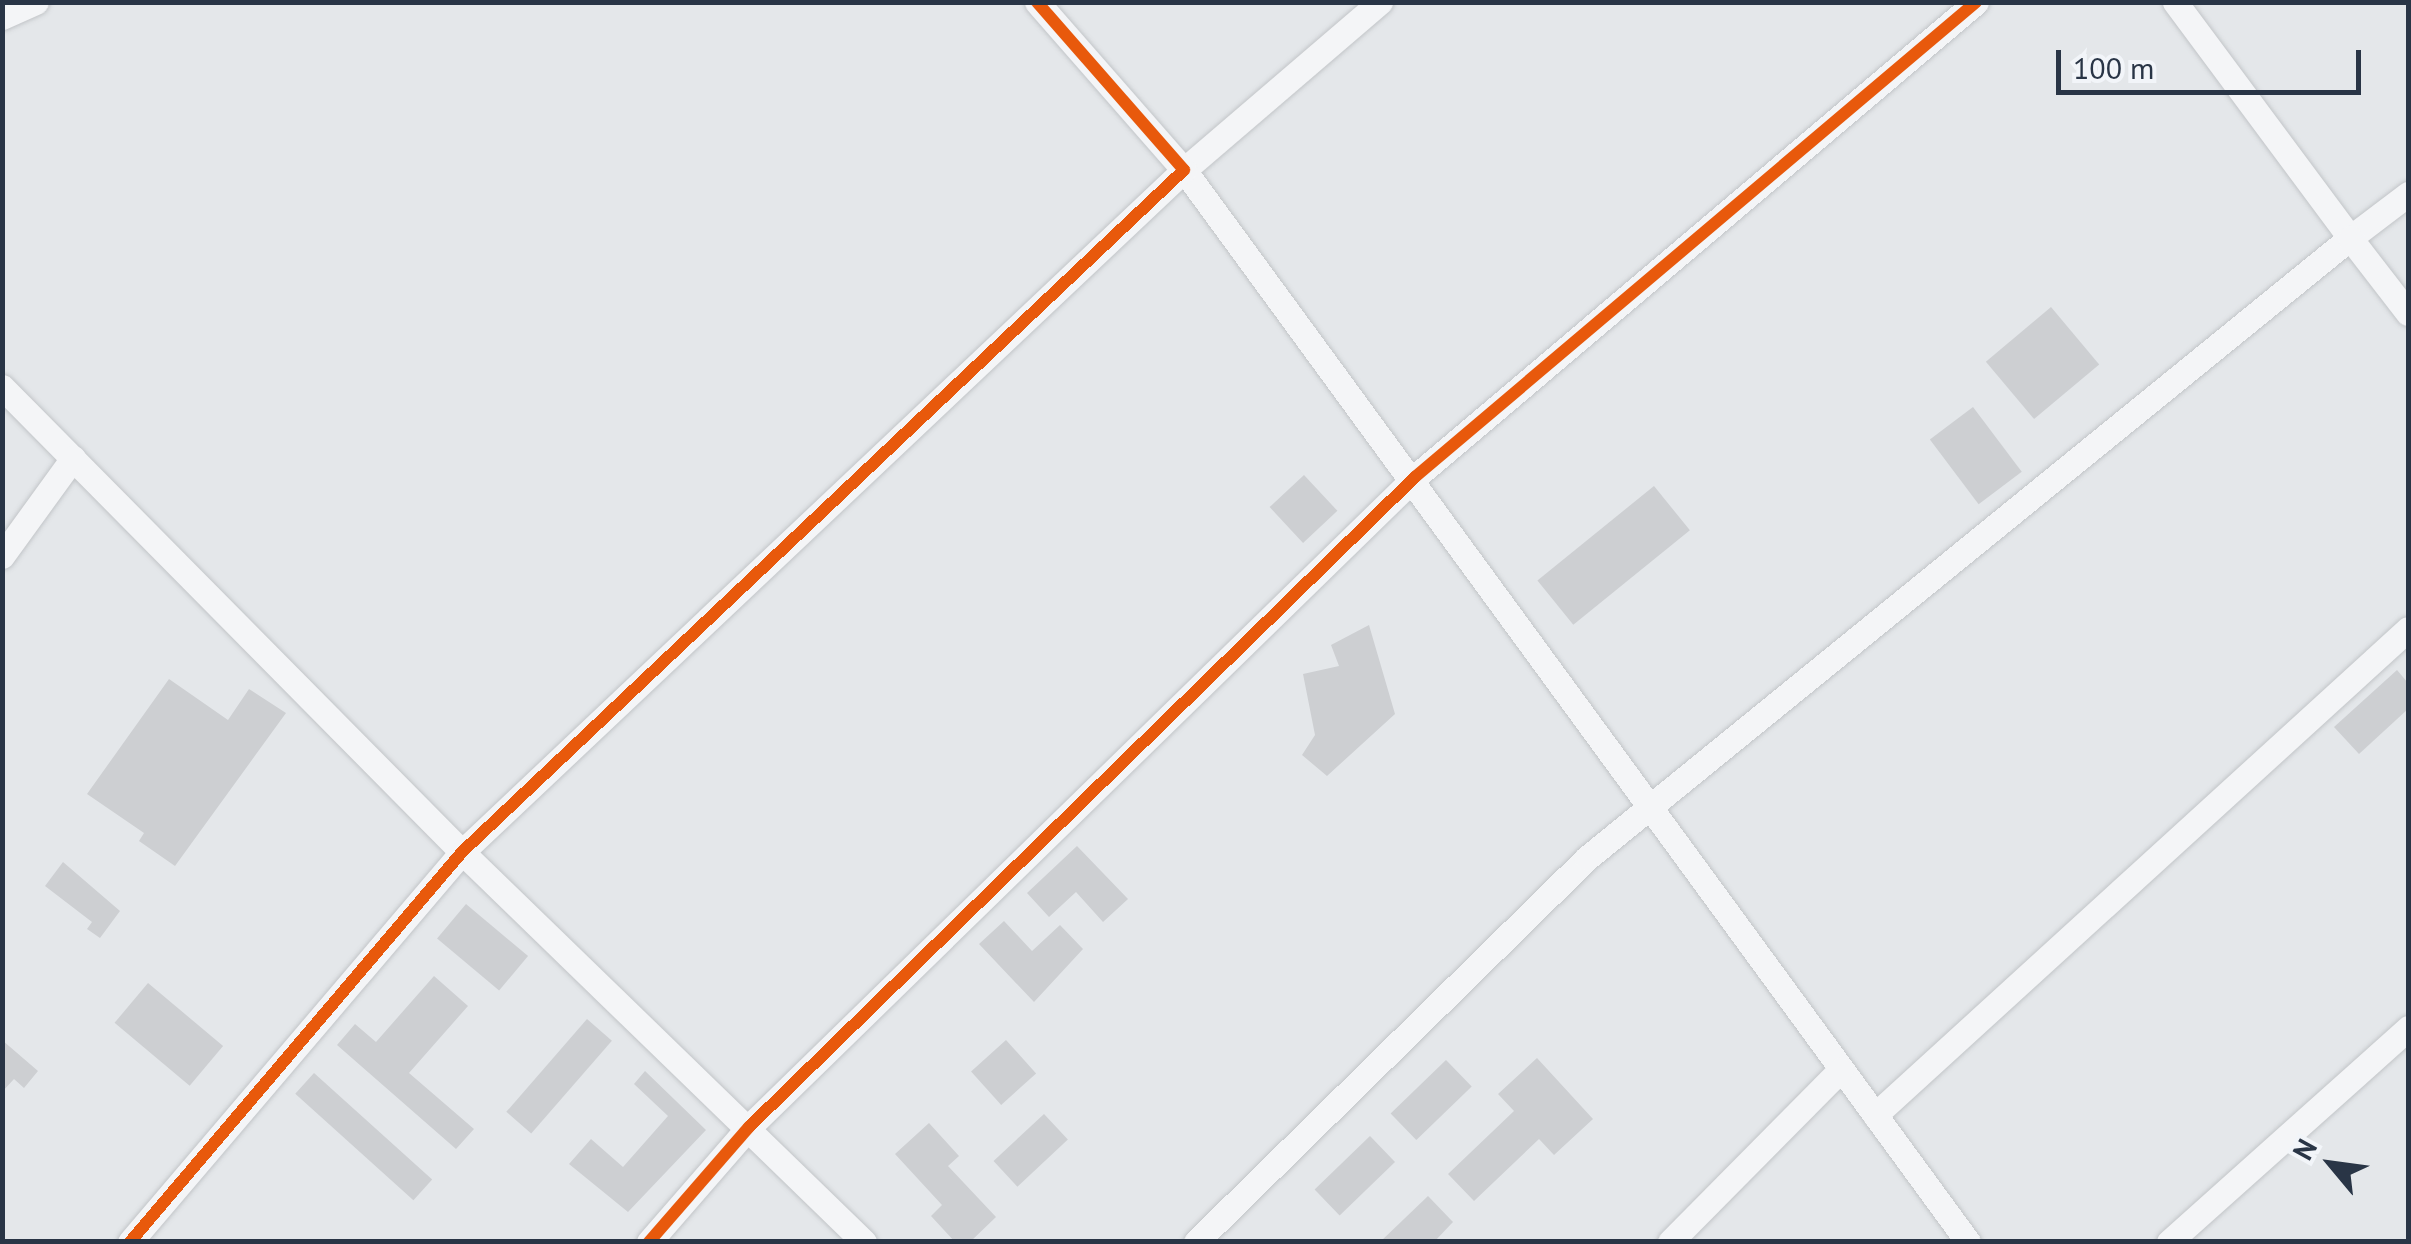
<!DOCTYPE html>
<html>
<head>
<meta charset="utf-8">
<style>
	body { margin:0 }
	#map { position:relative; width:2411px; height:1244px; overflow:hidden; background:#e4e7ea; font-family:"PT Sans",sans-serif }
	div>[style] { position:absolute }
	[style*='--x'] { left:calc(var(--x)*1px); top:calc(var(--y)*1px); width:calc(var(--w)*1px); rotate:calc(var(--a)*1deg) }
	.building>* { inset:0; background:#cdcfd2; transform-origin:0 0 }
	.roads { filter:drop-shadow(0 0 2px #c2c5c8) drop-shadow(0 0 2px #c2c5c8) }
	.minor>* { height:25px; margin:-12.5px; padding:0 12.5px; transform-origin:12.5px; border-radius:12.5px; background:#f4f5f7 }
	.cycleway>* { height:12px; margin:-6px; padding:0 6px; transform-origin:6px; border-radius:6px; background:#e8590c }
	span { translate:-50% -50%; white-space:nowrap; text-align:center; line-height:1.15; -webkit-text-stroke:8px #f2f5f9; paint-order:stroke }
	.frame { position:absolute; inset:0; border:5px solid #293546; pointer-events:none }
	.north { position:absolute; left:2281px; top:1114px; width:100px; height:100px; -webkit-text-stroke:8px #f2f5f9; paint-order:stroke; rotate:299deg; font-size:28px; font-weight:700; line-height:40px; text-align:center; color:#293546 }
	.north::after { content:''; display:block; margin:auto; width:35px; height:45px; background:#293546; clip-path:polygon(50% 0,100% 100%,50% 72%,0 100%) }
	.scale { position:absolute; left:2056px; top:50px; width:305px; height:45px; box-sizing:border-box; border:5px solid #293546; border-top:0; padding-left:12px; font-size:30px; line-height:35px; white-space:nowrap; color:#293546; -webkit-text-stroke:8px #f2f5f9; paint-order:stroke }
</style>
</head>
<body>
<div id="map">
	<div class="building">
		<i style="left:2051px;top:307px;width:75px;height:85px;rotate:50deg"></i>
		<i style="left:1973px;top:407px;width:81px;height:54px;rotate:53deg"></i>
		<i style="left:1304px;top:475px;width:49px;height:47px;rotate:47deg"></i>
		<i style="left:1654px;top:486px;width:57px;height:150px;rotate:51deg"></i>
		<i style="clip-path:polygon(1369px 625px,1395px 714px,1327px 776px,1302px 755px,1315px 735px,1303px 674px,1339px 666px,1331px 645px)"></i>
		<i style="clip-path:polygon(2397px 670px,2408px 683px,2408px 709px,2359px 754px,2334px 727px)"></i>
		<i style="clip-path:polygon(169px 679px,228px 720px,249px 689px,286px 713px,175px 866px,139px 841px,144px 833px,87px 794px)"></i>
		<i style="clip-path:polygon(1077px 846px,1128px 899px,1103px 922px,1076px 892px,1049px 917px,1027px 893px)"></i>
		<i style="clip-path:polygon(63px 862px,120px 911px,100px 938px,87px 929px,92px 922px,45px 886px)"></i>
		<i style="left:466px;top:904px;width:81px;height:45px;rotate:40deg"></i>
		<i style="clip-path:polygon(1004px 921px,1032px 951px,1060px 925px,1083px 949px,1034px 1002px,979px 944px)"></i>
		<i style="clip-path:polygon(434px 976px,468px 1006px,409px 1073px,474px 1129px,456px 1149px,337px 1045px,355px 1024px,376px 1042px)"></i>
		<i style="left:148px;top:983px;width:98px;height:52px;rotate:40deg"></i>
		<i style="left:587px;top:1019px;width:33px;height:123px;rotate:41deg"></i>
		<i style="clip-path:polygon(2px 1040px,38px 1071px,24px 1088px,14px 1079px,2px 1092px)"></i>
		<i style="left:1006px;top:1040px;width:45px;height:47px;rotate:48deg"></i>
		<i style="clip-path:polygon(1537px 1058px,1593px 1119px,1554px 1155px,1539px 1139px,1474px 1201px,1448px 1174px,1514px 1111px,1498px 1094px)"></i>
		<i style="left:1446px;top:1060px;width:37px;height:77px;rotate:46deg"></i>
		<i style="clip-path:polygon(645px 1071px,706px 1130px,628px 1212px,569px 1164px,591px 1139px,623px 1167px,668px 1116px,634px 1084px)"></i>
		<i style="left:314px;top:1073px;width:159px;height:28px;rotate:42deg"></i>
		<i style="left:1044px;top:1114px;width:35px;height:69px;rotate:47deg"></i>
		<i style="clip-path:polygon(929px 1123px,959px 1156px,948px 1166px,996px 1217px,970px 1242px,955px 1242px,931px 1216px,942px 1205px,895px 1154px)"></i>
		<i style="left:1370px;top:1136px;width:36px;height:77px;rotate:46deg"></i>
		<i style="clip-path:polygon(1428px 1196px,1453px 1222px,1434px 1242px,1380px 1242px)"></i>
	</div>
	<div class="roads">
		<div class="minor">
			<i style="--x:1380;--y:2;--w:258;--a:139.4"></i>
			<i style="--x:1184;--y:170;--w:1328;--a:53.82"></i>
			<i style="--x:2175;--y:2;--w:294;--a:53.4"></i>
			<i style="--x:2350;--y:238;--w:73;--a:-37.2"></i>
			<i style="--x:2;--y:17;--w:37;--a:-24"></i>
			<i style="--x:2;--y:387;--w:654;--a:45.31"></i>
			<i style="--x:462;--y:852;--w:560;--a:44.13"></i>
			<i style="--x:2;--y:556;--w:121;--a:-54.1"></i>
			<i style="--x:1875;--y:1115;--w:721;--a:-42.36"></i>
			<i style="--x:130;--y:1242;--w:512;--a:-49.59"></i>
			<i style="--x:462;--y:852;--w:993;--a:-43.37"></i>
			<i style="--x:1184;--y:170;--w:223;--a:-131.2"></i>
			<i style="--x:649;--y:1242;--w:152;--a:-49"></i>
			<i style="--x:749;--y:1127;--w:931;--a:-44.3"></i>
			<i style="--x:1415;--y:477;--w:735;--a:-40.25"></i>
			<i style="--x:1196;--y:1242;--w:548;--a:-44.48"></i>
			<i style="--x:1587;--y:858;--w:983;--a:-39.1"></i>
			<i style="--x:2350;--y:238;--w:95;--a:52.3"></i>
			<i style="--x:1670;--y:1242;--w:242;--a:-45.3"></i>
			<i style="--x:2169;--y:1242;--w:321;--a:-41.8"></i>
		</div>
	</div>
	<div class="cycleway">
		<i style="--x:130;--y:1242;--w:512;--a:-49.59"></i>
		<i style="--x:462;--y:852;--w:993;--a:-43.37"></i>
		<i style="--x:1184;--y:170;--w:223;--a:-131.2"></i>
		<i style="--x:649;--y:1242;--w:152;--a:-49"></i>
		<i style="--x:749;--y:1127;--w:931;--a:-44.3"></i>
		<i style="--x:1415;--y:477;--w:735;--a:-40.25"></i>
	</div>
	<div class="frame"></div>
	<div class="north">N</div>
	<div class="scale">100 m</div>
</div>
</body>
</html>
